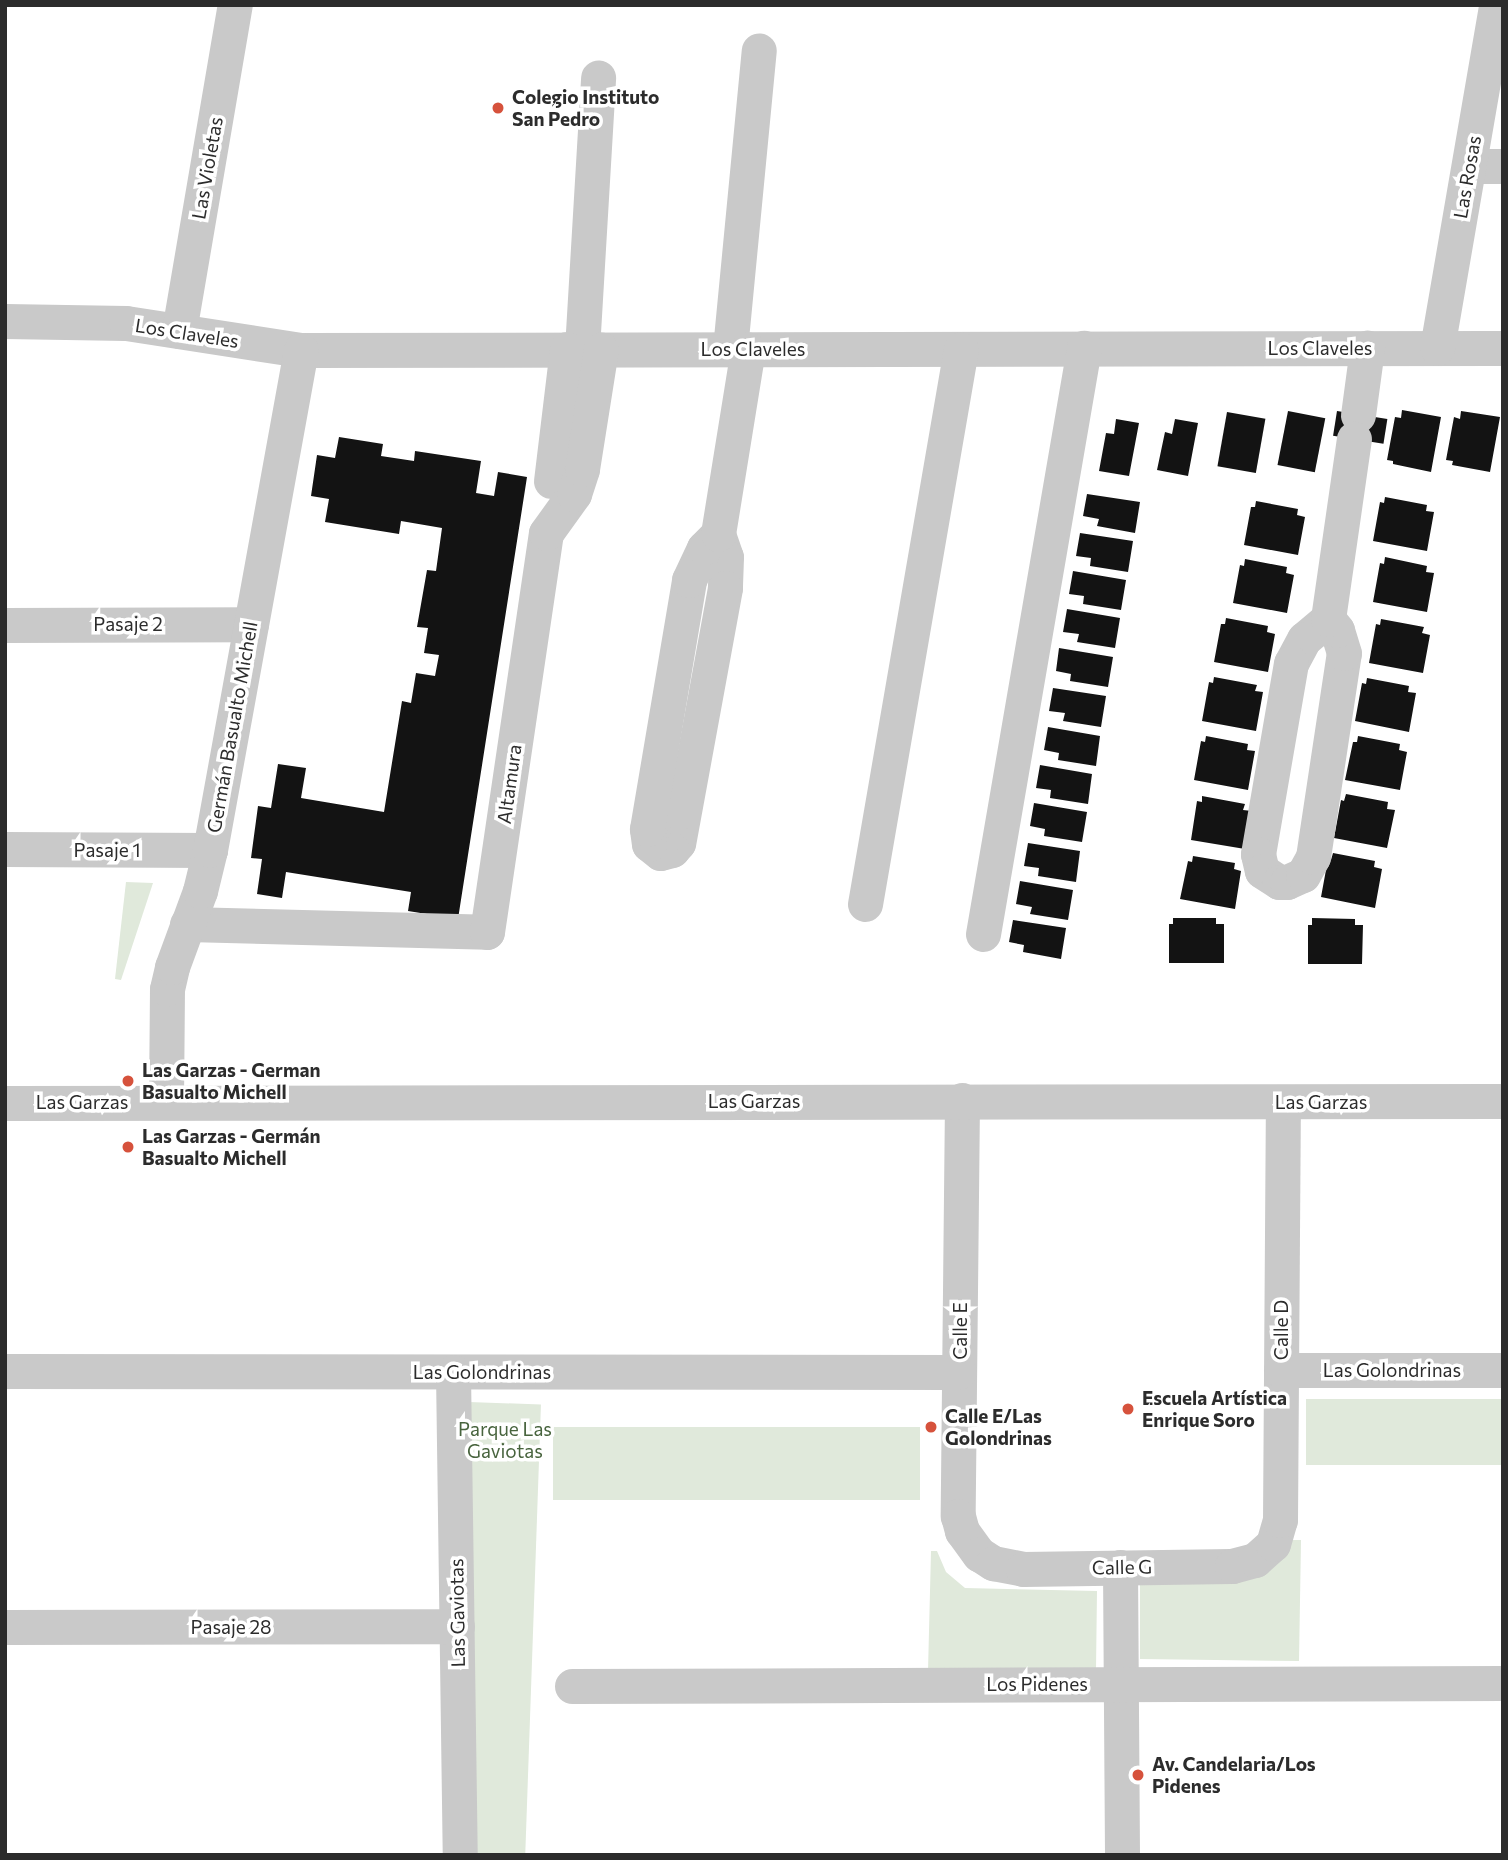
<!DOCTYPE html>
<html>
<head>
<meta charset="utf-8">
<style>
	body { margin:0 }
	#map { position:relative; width:1508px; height:1860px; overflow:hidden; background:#fff; font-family:Commissioner,sans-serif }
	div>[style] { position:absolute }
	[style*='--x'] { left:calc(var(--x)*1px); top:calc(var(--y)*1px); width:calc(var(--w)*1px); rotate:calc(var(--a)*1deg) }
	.green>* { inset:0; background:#e0e9db; transform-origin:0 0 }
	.building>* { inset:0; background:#131313; transform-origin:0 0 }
	.minor>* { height:35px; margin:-17.5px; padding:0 17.5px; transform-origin:17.5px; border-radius:17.5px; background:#c9c9c9 }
	.dots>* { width:19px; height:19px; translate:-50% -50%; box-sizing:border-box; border:4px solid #fff; border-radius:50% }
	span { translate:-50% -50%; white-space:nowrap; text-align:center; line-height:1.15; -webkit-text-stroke:7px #fff; paint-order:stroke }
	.poi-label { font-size:19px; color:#2c2c2c; font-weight:700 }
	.left { translate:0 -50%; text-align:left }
	.street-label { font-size:19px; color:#2c2c2c }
	.park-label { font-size:19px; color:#48643e }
	.frame { position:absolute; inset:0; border:7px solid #2c2c2c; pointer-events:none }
</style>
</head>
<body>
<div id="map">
	<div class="green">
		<i style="clip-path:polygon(126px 882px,153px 883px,121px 980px,115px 979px)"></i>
		<i style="left:1306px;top:1399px;width:197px;height:66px"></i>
		<i style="left:469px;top:1402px;width:72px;height:453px;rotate:2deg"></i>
		<i style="left:920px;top:1427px;width:73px;height:367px;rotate:90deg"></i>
		<i style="clip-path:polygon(1292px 1540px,1301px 1540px,1299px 1661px,1140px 1659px,1140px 1580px)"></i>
		<i style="clip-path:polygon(931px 1551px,937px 1551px,946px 1572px,965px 1588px,1097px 1591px,1096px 1670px,928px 1671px)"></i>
	</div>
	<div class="building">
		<i style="clip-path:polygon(1402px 410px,1441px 417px,1431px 472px,1393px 464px,1393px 461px,1387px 460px,1395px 417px,1401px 418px)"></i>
		<i style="left:1288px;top:411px;width:38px;height:55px;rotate:11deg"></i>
		<i style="left:1337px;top:411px;width:51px;height:25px;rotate:9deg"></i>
		<i style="clip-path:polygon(1461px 411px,1500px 417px,1490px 472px,1452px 465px,1453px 461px,1446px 460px,1454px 417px,1460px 419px)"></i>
		<i style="left:1227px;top:412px;width:39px;height:55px;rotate:10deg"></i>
		<i style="clip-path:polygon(1116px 419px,1139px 423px,1129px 476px,1099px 471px,1106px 433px,1114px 434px)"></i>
		<i style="clip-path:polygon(1175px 419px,1198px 423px,1188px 476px,1157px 470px,1165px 432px,1172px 434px)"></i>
		<i style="clip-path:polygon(339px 437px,383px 444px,381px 456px,414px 461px,415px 451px,481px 461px,476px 493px,494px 496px,498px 472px,527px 477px,458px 919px,408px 911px,411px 892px,286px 872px,282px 898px,257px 894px,262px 859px,251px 858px,258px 806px,271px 808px,278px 764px,306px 768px,301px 798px,384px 812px,402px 701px,411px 703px,416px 673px,435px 676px,439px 655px,424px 653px,428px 628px,417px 627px,427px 570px,436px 571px,442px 528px,401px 521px,399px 534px,325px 522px,329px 499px,311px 496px,317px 455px,335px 458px)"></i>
		<i style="clip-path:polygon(1087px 494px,1140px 502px,1135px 533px,1097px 526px,1099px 519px,1083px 516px)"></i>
		<i style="clip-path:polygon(1385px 497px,1427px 505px,1426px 511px,1434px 512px,1427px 551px,1373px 541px,1380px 502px,1384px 503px)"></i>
		<i style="clip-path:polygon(1256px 501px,1298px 509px,1297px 515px,1305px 517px,1298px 555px,1244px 545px,1251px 507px,1255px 507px)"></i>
		<i style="clip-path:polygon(1080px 533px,1133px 541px,1128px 572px,1090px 566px,1091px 558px,1076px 556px)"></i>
		<i style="clip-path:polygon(1385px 557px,1427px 566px,1426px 572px,1434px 573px,1427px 612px,1373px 602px,1380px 563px,1384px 564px)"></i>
		<i style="clip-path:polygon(1245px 559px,1287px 567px,1286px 573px,1294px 575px,1287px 613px,1233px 603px,1240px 565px,1244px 566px)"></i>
		<i style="clip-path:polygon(1073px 571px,1126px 580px,1121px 610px,1083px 604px,1084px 596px,1069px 594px)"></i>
		<i style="clip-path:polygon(1067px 609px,1120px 618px,1115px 648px,1077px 642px,1079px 634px,1063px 632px)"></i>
		<i style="clip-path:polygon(1226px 618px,1268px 626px,1267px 632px,1275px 634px,1268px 672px,1214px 662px,1221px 624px,1225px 624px)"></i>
		<i style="clip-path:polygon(1381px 619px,1424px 627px,1422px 633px,1430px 635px,1423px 673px,1369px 663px,1376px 624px,1380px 625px)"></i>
		<i style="clip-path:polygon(1059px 648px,1113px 657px,1108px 687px,1070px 681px,1071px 674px,1056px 671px)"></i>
		<i style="clip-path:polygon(1214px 677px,1257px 685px,1255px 691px,1263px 692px,1256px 731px,1202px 721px,1209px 682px,1213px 683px)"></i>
		<i style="clip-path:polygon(1367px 678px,1409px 686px,1408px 692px,1416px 693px,1409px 732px,1355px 721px,1362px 683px,1366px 684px)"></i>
		<i style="clip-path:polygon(1053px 688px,1106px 696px,1101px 727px,1063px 721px,1065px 713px,1049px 711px)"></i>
		<i style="clip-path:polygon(1048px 727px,1100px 736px,1096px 766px,1058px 760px,1059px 753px,1044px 750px)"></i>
		<i style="clip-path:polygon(1206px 736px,1248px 744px,1247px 750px,1255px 751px,1248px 790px,1194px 780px,1201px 741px,1205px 742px)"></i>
		<i style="clip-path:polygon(1358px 736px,1400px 744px,1399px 750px,1407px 752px,1400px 790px,1345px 780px,1353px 742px,1357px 742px)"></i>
		<i style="clip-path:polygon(1040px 765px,1092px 774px,1088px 804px,1050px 798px,1051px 790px,1036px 788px)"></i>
		<i style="clip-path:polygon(1346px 794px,1388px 802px,1387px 809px,1395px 810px,1387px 848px,1334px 838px,1341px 800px,1344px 801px)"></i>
		<i style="clip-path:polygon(1202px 796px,1245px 804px,1243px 810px,1252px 811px,1245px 849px,1191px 840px,1197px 801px,1202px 802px)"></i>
		<i style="clip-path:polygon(1034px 803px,1087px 812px,1082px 842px,1044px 836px,1045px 829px,1030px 826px)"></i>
		<i style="clip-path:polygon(1028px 843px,1080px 851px,1076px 882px,1038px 876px,1039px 868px,1024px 866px)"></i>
		<i style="clip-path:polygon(1333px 853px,1375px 861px,1374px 867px,1382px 869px,1375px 908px,1321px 897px,1328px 859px,1331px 860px)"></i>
		<i style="clip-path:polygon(1193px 856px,1235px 863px,1234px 869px,1241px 871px,1235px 909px,1180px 899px,1188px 861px,1192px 862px)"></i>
		<i style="clip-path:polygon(1020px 881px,1073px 890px,1068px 920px,1030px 914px,1032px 907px,1016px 904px)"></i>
		<i style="clip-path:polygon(1173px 918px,1216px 918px,1216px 924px,1224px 924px,1224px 963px,1169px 963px,1169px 924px,1173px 924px)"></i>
		<i style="clip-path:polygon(1312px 918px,1355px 919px,1355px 925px,1363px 925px,1362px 964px,1308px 964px,1308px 925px,1312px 925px)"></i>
		<i style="clip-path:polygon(1013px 920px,1066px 928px,1061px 959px,1023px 952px,1024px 945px,1009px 942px)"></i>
	</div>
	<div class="minor">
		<i style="--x:1469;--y:166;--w:34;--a:0"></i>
		<i style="--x:5;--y:321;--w:121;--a:0.9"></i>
		<i style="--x:126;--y:323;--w:177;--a:8.8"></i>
		<i style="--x:301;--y:350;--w:1202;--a:-0.1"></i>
		<i style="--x:179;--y:331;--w:331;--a:-80.3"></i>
		<i style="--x:1437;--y:348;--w:348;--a:-80.2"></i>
		<i style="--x:582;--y:349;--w:272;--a:-86.6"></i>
		<i style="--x:730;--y:349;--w:300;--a:-84.5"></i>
		<i style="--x:1358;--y:415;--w:68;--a:-82.3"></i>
		<i style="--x:551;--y:481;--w:133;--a:-83.1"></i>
		<i style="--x:718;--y:534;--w:24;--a:71"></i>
		<i style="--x:726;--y:557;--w:31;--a:92"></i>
		<i style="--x:725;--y:588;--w:259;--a:100.4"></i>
		<i style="--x:678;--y:843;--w:9;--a:131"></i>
		<i style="--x:672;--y:850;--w:12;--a:166"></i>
		<i style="--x:660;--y:853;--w:14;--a:-141"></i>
		<i style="--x:649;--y:844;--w:15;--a:-98"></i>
		<i style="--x:647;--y:829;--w:253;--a:-80.4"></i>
		<i style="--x:689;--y:580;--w:35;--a:-65"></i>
		<i style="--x:704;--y:548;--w:20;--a:-45"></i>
		<i style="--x:718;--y:534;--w:187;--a:-80.8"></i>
		<i style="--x:1328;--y:619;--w:31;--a:140"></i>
		<i style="--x:1304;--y:639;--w:27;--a:118"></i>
		<i style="--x:1291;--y:663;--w:194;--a:99.8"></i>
		<i style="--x:1258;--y:854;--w:17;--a:77"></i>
		<i style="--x:1262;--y:871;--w:20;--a:33"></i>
		<i style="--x:1279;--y:882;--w:8;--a:0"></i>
		<i style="--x:1287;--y:882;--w:17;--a:-24"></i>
		<i style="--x:1303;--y:875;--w:21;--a:-61"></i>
		<i style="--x:1313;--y:857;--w:206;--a:-81.4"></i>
		<i style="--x:1344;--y:653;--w:24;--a:-107"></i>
		<i style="--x:1337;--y:630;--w:14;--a:-129"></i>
		<i style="--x:1328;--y:619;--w:182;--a:-81.8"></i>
		<i style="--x:5;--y:625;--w:246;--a:-0.2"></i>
		<i style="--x:5;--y:849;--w:205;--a:0.3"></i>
		<i style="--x:865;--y:904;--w:563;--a:-80.19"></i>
		<i style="--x:187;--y:924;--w:300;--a:1.5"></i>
		<i style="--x:487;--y:932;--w:403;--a:-81.6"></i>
		<i style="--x:546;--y:533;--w:48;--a:-54.3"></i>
		<i style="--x:574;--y:494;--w:26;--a:-72"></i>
		<i style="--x:582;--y:469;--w:121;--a:-81"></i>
		<i style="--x:983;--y:934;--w:595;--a:-80.22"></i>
		<i style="--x:962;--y:1100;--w:416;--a:90.6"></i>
		<i style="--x:958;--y:1516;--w:16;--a:75"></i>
		<i style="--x:962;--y:1531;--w:29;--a:54"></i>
		<i style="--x:979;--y:1554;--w:17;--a:33"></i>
		<i style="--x:993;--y:1563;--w:31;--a:11"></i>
		<i style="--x:1023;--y:1569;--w:209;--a:-0.8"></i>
		<i style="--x:1232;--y:1566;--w:24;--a:-15"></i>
		<i style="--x:1255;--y:1560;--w:24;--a:-42"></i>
		<i style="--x:1273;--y:1544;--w:25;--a:-74"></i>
		<i style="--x:1280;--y:1520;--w:418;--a:-89.6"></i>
		<i style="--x:166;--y:1102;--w:113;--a:-89.5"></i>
		<i style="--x:167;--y:989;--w:23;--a:-77"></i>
		<i style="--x:172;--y:967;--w:81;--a:-69.8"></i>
		<i style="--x:200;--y:891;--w:42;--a:-76.3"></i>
		<i style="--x:210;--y:850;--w:508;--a:-79.69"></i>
		<i style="--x:5;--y:1103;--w:1498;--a:-0.08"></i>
		<i style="--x:1281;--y:1370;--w:222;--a:0"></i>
		<i style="--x:5;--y:1371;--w:954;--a:0.06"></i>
		<i style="--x:453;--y:1372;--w:483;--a:89.2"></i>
		<i style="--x:1120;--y:1567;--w:288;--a:89.6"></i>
		<i style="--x:5;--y:1627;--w:452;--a:-0.1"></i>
		<i style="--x:572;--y:1686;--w:931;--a:-0.18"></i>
	</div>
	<div class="dots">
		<i style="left:498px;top:108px;background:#d6523c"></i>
		<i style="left:128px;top:1081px;background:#d6523c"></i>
		<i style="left:128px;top:1147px;background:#d6523c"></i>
		<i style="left:1128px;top:1409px;background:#d6523c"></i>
		<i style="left:931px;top:1427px;background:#d6523c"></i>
		<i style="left:1138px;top:1775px;background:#d6523c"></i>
	</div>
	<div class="poi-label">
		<span class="left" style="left:512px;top:108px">Colegio Instituto<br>San Pedro</span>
		<span class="left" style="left:142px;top:1081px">Las Garzas - German<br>Basualto Michell</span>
		<span class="left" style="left:142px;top:1147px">Las Garzas - Germán<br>Basualto Michell</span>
		<span class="left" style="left:1142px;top:1409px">Escuela Artística<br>Enrique Soro</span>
		<span class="left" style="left:945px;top:1427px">Calle E/Las<br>Golondrinas</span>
		<span class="left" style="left:1152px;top:1775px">Av. Candelaria/Los<br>Pidenes</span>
	</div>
	<div class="street-label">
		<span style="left:207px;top:168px;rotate:-80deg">Las Violetas</span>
		<span style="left:1467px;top:177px;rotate:-80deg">Las Rosas</span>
		<span style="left:187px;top:333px;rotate:9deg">Los Claveles</span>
		<span style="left:1320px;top:348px">Los Claveles</span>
		<span style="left:753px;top:349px">Los Claveles</span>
		<span style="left:128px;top:624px">Pasaje 2</span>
		<span style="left:232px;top:727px;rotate:-80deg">Germán Basualto Michell</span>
		<span style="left:509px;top:784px;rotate:-82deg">Altamura</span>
		<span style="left:107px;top:850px">Pasaje 1</span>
		<span style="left:754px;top:1101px">Las Garzas</span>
		<span style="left:82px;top:1102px">Las Garzas</span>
		<span style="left:1321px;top:1102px">Las Garzas</span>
		<span style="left:1281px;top:1330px;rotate:-90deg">Calle D</span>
		<span style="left:960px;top:1331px;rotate:-90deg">Calle E</span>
		<span style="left:1392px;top:1370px">Las Golondrinas</span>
		<span style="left:482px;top:1372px">Las Golondrinas</span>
		<span style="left:1122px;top:1567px;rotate:-1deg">Calle G</span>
		<span style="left:457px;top:1613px;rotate:-91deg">Las Gaviotas</span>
		<span style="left:231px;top:1627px">Pasaje 28</span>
		<span style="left:1037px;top:1684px">Los Pidenes</span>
	</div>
	<div class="park-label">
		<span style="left:505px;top:1440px">Parque Las<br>Gaviotas</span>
	</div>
	<div class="frame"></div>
</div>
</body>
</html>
